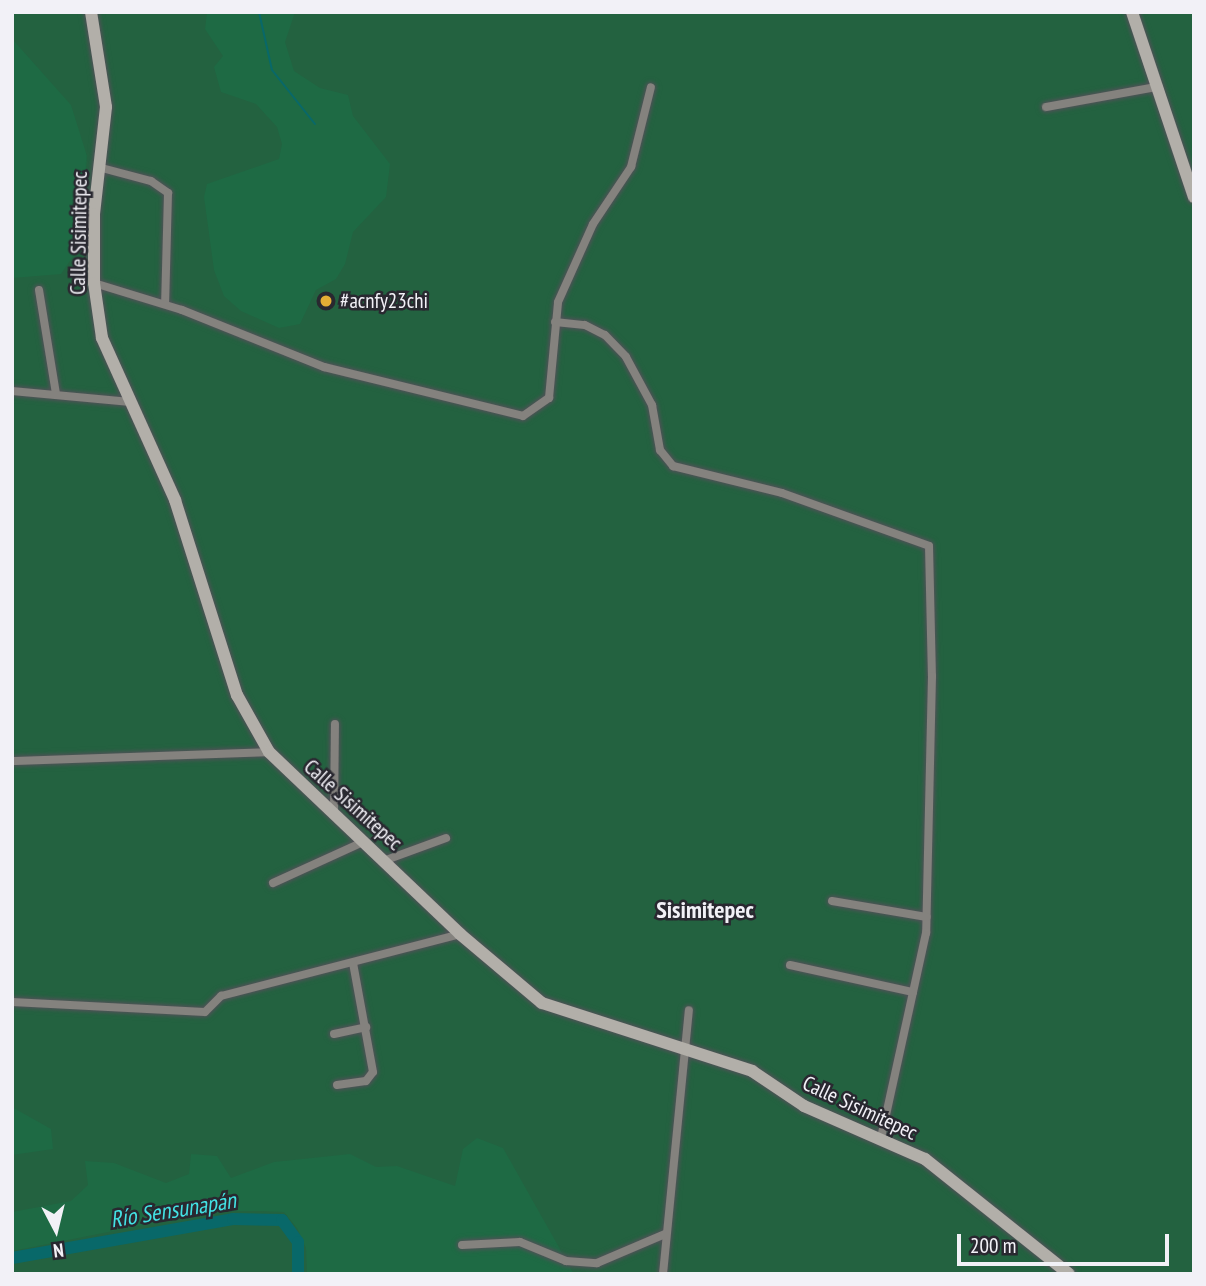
<!DOCTYPE html>
<html>
<head>
<meta charset="utf-8">
<style>
	body { margin:0 }
	#map { position:relative; width:1206px; height:1286px; overflow:hidden; background:#33323a; font-family:"PT Sans Narrow",sans-serif }
	div>[style] { position:absolute }
	[style*='--x'] { left:calc(var(--x)*1px); top:calc(var(--y)*1px); width:calc(var(--w)*1px); rotate:calc(var(--a)*1deg) }
	.green>* { inset:0; background:#236240; transform-origin:0 0 }
	.forest>* { inset:0; background:#1e6a44 }
	.stream>* { height:2px; margin:-1px; padding:0 1px; transform-origin:1px; border-radius:1px; background:#086869 }
	.river>* { height:12px; margin:-6px; padding:0 6px; transform-origin:6px; border-radius:6px; background:#086869 }
	.roads { filter:drop-shadow(0 0 2px #525158) drop-shadow(0 0 2px #525158) }
	.street>* { height:8px; margin:-4px; padding:0 4px; transform-origin:4px; border-radius:4px; background:#84827e }
	.secondary>* { height:12px; margin:-6px; padding:0 6px; transform-origin:6px; border-radius:6px; background:#b2afa9 }
	.dots>* { width:19px; height:19px; translate:-50% -50%; box-sizing:border-box; border:4px solid #292830; border-radius:50% }
	span { translate:-50% -50%; white-space:nowrap; text-align:center; line-height:1.15; -webkit-text-stroke:5px #292830; paint-order:stroke }
	.street-label { font-size:21px; color:#f2f1f7 }
	.poi-label { font-size:21px; color:#f2f1f7 }
	.left { translate:0 -50%; text-align:left }
	.water-label { font-size:23px; color:#43e2e4; font-style:italic }
	.quarter-label { font-size:24px; color:#f2f1f7; font-weight:700 }
	.frame { position:absolute; inset:0; border:14px solid #f2f1f7; pointer-events:none }
	.north { position:absolute; left:21px; top:1195px; width:70px; height:70px; -webkit-text-stroke:5px #292830; paint-order:stroke; rotate:173deg; font-size:19px; font-weight:700; line-height:28px; text-align:center; color:#f2f1f7 }
	.north::after { content:''; display:block; margin:auto; width:24px; height:32px; background:#f2f1f7; clip-path:polygon(50% 0,100% 100%,50% 72%,0 100%) }
	.scale { position:absolute; left:957px; top:1234px; width:212px; height:32px; box-sizing:border-box; border:4px solid #f2f1f7; border-top:0; padding-left:9px; font-size:21px; line-height:24px; white-space:nowrap; color:#f2f1f7; -webkit-text-stroke:5px #292830; paint-order:stroke }
</style>
</head>
<body>
<div id="map">
	<div class="green">
		<i style="left:12px;top:12px;width:1182px;height:1262px"></i>
	</div>
	<div class="forest">
		<i style="clip-path:polygon(12px 12px,14px 41px,71px 105px,87px 156px,80px 246px,61px 274px,12px 278px)"></i>
		<i style="clip-path:polygon(207px 12px,295px 12px,285px 42px,294px 71px,320px 88px,348px 95px,353px 116px,390px 164px,386px 197px,353px 232px,345px 264px,336px 279px,316px 290px,300px 324px,279px 328px,241px 311px,224px 296px,214px 270px,204px 197px,207px 184px,279px 159px,282px 144px,277px 127px,256px 104px,221px 92px,214px 67px,223px 56px,205px 29px)"></i>
		<i style="clip-path:polygon(12px 1107px,51px 1129px,53px 1149px,12px 1155px)"></i>
		<i style="clip-path:polygon(477px 1138px,503px 1148px,574px 1274px,307px 1274px,306px 1248px,297px 1228px,284px 1212px,260px 1211px,215px 1211px,12px 1251px,12px 1212px,71px 1201px,88px 1185px,85px 1161px,114px 1163px,166px 1183px,189px 1174px,191px 1154px,217px 1156px,231px 1178px,274px 1162px,350px 1154px,376px 1167px,397px 1166px,455px 1186px,463px 1149px)"></i>
	</div>
	<div class="stream">
		<i style="--x:259;--y:12;--w:59;--a:77.4"></i>
		<i style="--x:272;--y:70;--w:69;--a:51.5"></i>
	</div>
	<div class="river">
		<i style="--x:12;--y:1258;--w:224;--a:-10"></i>
		<i style="--x:233;--y:1219;--w:49;--a:1.2"></i>
		<i style="--x:282;--y:1220;--w:27;--a:54"></i>
		<i style="--x:298;--y:1242;--w:32;--a:90"></i>
	</div>
	<div class="roads">
		<div class="street">
			<i style="--x:1046;--y:107;--w:112;--a:-10.3"></i>
			<i style="--x:98;--y:167;--w:55;--a:14.8"></i>
			<i style="--x:151;--y:181;--w:21;--a:35"></i>
			<i style="--x:168;--y:193;--w:111;--a:91.5"></i>
			<i style="--x:94;--y:283;--w:92;--a:17.1"></i>
			<i style="--x:182;--y:310;--w:153;--a:21.9"></i>
			<i style="--x:324;--y:367;--w:205;--a:13.8"></i>
			<i style="--x:523;--y:416;--w:32;--a:-35"></i>
			<i style="--x:549;--y:398;--w:96;--a:-84.6"></i>
			<i style="--x:558;--y:302;--w:85;--a:-65.8"></i>
			<i style="--x:593;--y:224;--w:69;--a:-56.3"></i>
			<i style="--x:631;--y:167;--w:82;--a:-76"></i>
			<i style="--x:39;--y:290;--w:105;--a:80.7"></i>
			<i style="--x:555;--y:322;--w:30;--a:6"></i>
			<i style="--x:585;--y:325;--w:22;--a:27"></i>
			<i style="--x:605;--y:335;--w:30;--a:46"></i>
			<i style="--x:626;--y:357;--w:55;--a:61.6"></i>
			<i style="--x:652;--y:405;--w:46;--a:79.9"></i>
			<i style="--x:660;--y:450;--w:21;--a:51"></i>
			<i style="--x:673;--y:466;--w:112;--a:13.9"></i>
			<i style="--x:782;--y:493;--w:156;--a:19.8"></i>
			<i style="--x:929;--y:546;--w:130;--a:88.7"></i>
			<i style="--x:932;--y:676;--w:257;--a:91.3"></i>
			<i style="--x:926;--y:933;--w:210;--a:102.4"></i>
			<i style="--x:12;--y:391;--w:119;--a:5.3"></i>
			<i style="--x:12;--y:761;--w:257;--a:-2"></i>
			<i style="--x:334;--y:814;--w:90;--a:-89.4"></i>
			<i style="--x:386;--y:860;--w:64;--a:-20.1"></i>
			<i style="--x:273;--y:883;--w:101;--a:-24.5"></i>
			<i style="--x:832;--y:901;--w:96;--a:9.6"></i>
			<i style="--x:790;--y:965;--w:126;--a:12.4"></i>
			<i style="--x:12;--y:1002;--w:193;--a:3"></i>
			<i style="--x:205;--y:1012;--w:23;--a:-45"></i>
			<i style="--x:221;--y:996;--w:247;--a:-14.5"></i>
			<i style="--x:334;--y:1034;--w:33;--a:-12"></i>
			<i style="--x:337;--y:1085;--w:29;--a:-8"></i>
			<i style="--x:366;--y:1081;--w:11;--a:-52"></i>
			<i style="--x:373;--y:1072;--w:111;--a:-100.4"></i>
			<i style="--x:462;--y:1245;--w:58;--a:-3"></i>
			<i style="--x:520;--y:1242;--w:50;--a:22.4"></i>
			<i style="--x:566;--y:1261;--w:31;--a:4"></i>
			<i style="--x:597;--y:1263;--w:74;--a:-23.1"></i>
			<i style="--x:663;--y:1274;--w:265;--a:-84.4"></i>
		</div>
		<div class="secondary">
			<i style="--x:91;--y:12;--w:96;--a:81"></i>
			<i style="--x:106;--y:107;--w:108;--a:96.4"></i>
			<i style="--x:94;--y:214;--w:69;--a:90"></i>
			<i style="--x:94;--y:283;--w:56;--a:81.7"></i>
			<i style="--x:102;--y:338;--w:178;--a:65.7"></i>
			<i style="--x:175;--y:500;--w:205;--a:72.4"></i>
			<i style="--x:237;--y:695;--w:65;--a:60.7"></i>
			<i style="--x:269;--y:752;--w:264;--a:43.6"></i>
			<i style="--x:460;--y:934;--w:107;--a:40.1"></i>
			<i style="--x:542;--y:1003;--w:221;--a:17.9"></i>
			<i style="--x:752;--y:1071;--w:63;--a:33.9"></i>
			<i style="--x:804;--y:1106;--w:132;--a:23.7"></i>
			<i style="--x:925;--y:1159;--w:184;--a:38.6"></i>
			<i style="--x:1132;--y:12;--w:195;--a:71.5"></i>
		</div>
	</div>
	<div class="dots">
		<i style="left:326px;top:301px;background:#e4ae35"></i>
	</div>
	<div class="street-label">
		<span style="left:79px;top:233px;rotate:-89deg">Calle Sisimitepec</span>
		<span style="left:353px;top:805px;rotate:42deg">Calle Sisimitepec</span>
		<span style="left:860px;top:1108px;rotate:25deg">Calle Sisimitepec</span>
	</div>
	<div class="poi-label">
		<span class="left" style="left:340px;top:301px">#acnfy23chi</span>
	</div>
	<div class="water-label">
		<span style="left:173px;top:1210px;rotate:-9deg">Río Sensunapán</span>
	</div>
	<div class="quarter-label">
		<span style="left:705px;top:910px">Sisimitepec</span>
	</div>
	<div class="frame"></div>
	<div class="north">N</div>
	<div class="scale">200 m</div>
</div>
</body>
</html>
